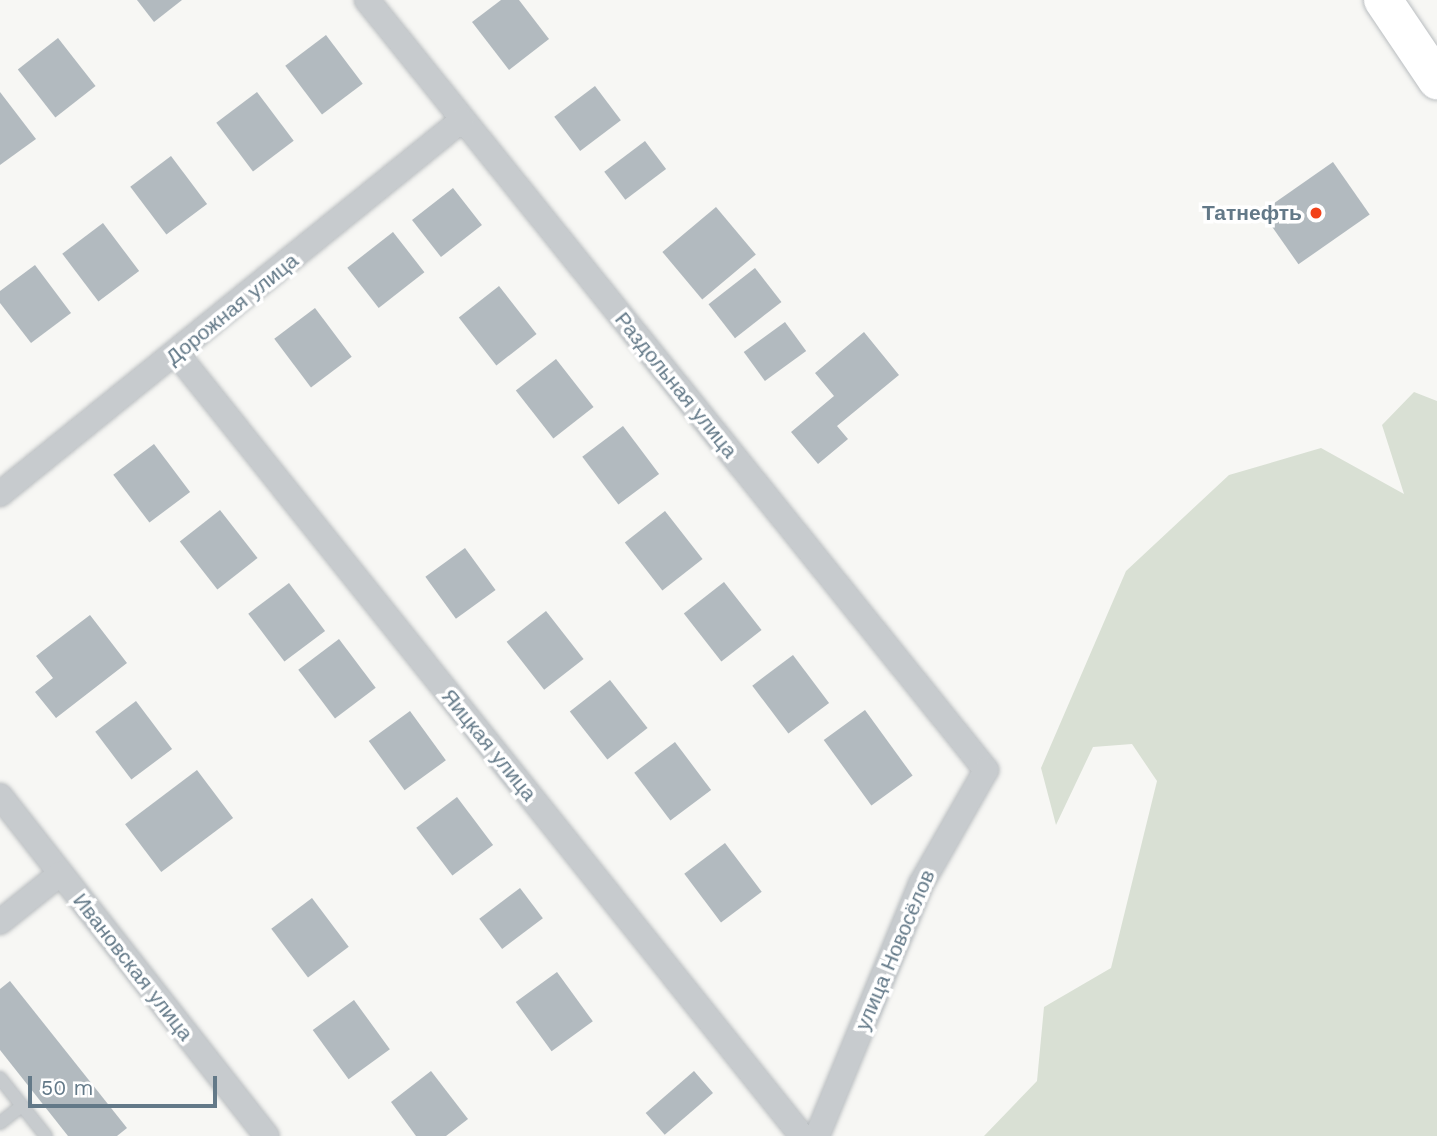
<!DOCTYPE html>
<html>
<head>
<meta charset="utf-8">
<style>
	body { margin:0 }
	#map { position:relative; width:1437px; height:1136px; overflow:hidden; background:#f7f7f4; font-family:"Work Sans",sans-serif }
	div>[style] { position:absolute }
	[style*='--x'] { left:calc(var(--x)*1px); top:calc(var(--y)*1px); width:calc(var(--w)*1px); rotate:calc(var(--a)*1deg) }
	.green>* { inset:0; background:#d9e0d4 }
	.building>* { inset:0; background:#b2babf; transform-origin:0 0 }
	.roads { filter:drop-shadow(0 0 2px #b9bdc0) drop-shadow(0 0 2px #b9bdc0) }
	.service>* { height:12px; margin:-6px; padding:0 6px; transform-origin:6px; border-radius:6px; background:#c7cbce }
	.minor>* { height:24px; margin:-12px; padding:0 12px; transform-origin:12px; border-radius:12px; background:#c7cbce }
	.trunk>* { height:38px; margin:-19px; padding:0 19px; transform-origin:19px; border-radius:19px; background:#fff }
	.dots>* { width:19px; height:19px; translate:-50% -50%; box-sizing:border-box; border:4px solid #fff; border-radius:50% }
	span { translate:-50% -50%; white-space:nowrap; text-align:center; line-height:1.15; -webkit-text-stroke:7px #fff; paint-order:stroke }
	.poi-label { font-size:21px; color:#637988; font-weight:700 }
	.right { translate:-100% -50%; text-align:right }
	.street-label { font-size:21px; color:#637988 }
	.scale { position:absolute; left:28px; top:1076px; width:189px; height:32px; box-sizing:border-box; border:4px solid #637988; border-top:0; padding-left:9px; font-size:21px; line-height:24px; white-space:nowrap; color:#637988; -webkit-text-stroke:5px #fff; paint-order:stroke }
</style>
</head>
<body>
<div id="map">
	<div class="green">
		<i style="clip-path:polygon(1414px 392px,1437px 401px,1437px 1136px,984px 1136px,1037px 1081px,1044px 1007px,1111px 968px,1157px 781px,1132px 744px,1093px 747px,1056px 825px,1041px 768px,1126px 571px,1229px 475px,1321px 448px,1404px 494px,1382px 425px)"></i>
	</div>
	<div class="building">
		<i style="clip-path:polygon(137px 0,182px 0,154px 22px)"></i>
		<i style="clip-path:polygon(501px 0,519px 0,549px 39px,509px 70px,472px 22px)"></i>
		<i style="left:326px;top:35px;width:61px;height:51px;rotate:53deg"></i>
		<i style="left:58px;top:38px;width:61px;height:51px;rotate:52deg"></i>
		<i style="left:595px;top:86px;width:43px;height:51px;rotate:53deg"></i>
		<i style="clip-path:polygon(0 92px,36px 139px,0 165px)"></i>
		<i style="left:257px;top:92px;width:61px;height:51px;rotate:53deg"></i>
		<i style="left:645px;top:141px;width:35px;height:51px;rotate:53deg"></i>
		<i style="left:171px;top:156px;width:60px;height:51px;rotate:53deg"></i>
		<i style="left:1333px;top:162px;width:64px;height:87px;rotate:55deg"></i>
		<i style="left:453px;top:188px;width:47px;height:52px;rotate:52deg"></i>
		<i style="left:716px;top:207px;width:62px;height:70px;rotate:50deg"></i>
		<i style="left:103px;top:223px;width:60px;height:51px;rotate:53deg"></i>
		<i style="left:393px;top:232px;width:51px;height:58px;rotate:52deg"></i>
		<i style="clip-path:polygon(35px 265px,71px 313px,31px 343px,0 303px,0 291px)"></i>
		<i style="left:755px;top:268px;width:43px;height:59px;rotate:52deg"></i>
		<i style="left:499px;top:286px;width:61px;height:51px;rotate:52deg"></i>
		<i style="left:315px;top:308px;width:61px;height:51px;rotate:53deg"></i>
		<i style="left:785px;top:322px;width:36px;height:51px;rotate:54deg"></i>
		<i style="clip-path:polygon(864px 332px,899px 375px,837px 426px,848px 439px,818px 464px,791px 432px,834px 396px,815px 373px)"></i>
		<i style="left:556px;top:359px;width:61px;height:51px;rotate:52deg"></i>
		<i style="left:623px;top:426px;width:60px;height:51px;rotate:53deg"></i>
		<i style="left:154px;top:444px;width:60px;height:51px;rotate:53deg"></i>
		<i style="left:220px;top:510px;width:61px;height:51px;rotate:52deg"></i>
		<i style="left:665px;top:511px;width:61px;height:51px;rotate:52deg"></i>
		<i style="left:465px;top:548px;width:52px;height:49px;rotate:54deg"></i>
		<i style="left:724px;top:582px;width:61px;height:51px;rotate:52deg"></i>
		<i style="left:289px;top:583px;width:60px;height:51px;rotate:53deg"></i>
		<i style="left:546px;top:611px;width:61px;height:50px;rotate:52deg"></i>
		<i style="clip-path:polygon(90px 615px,127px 663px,56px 718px,35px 692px,53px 678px,36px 656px)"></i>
		<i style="left:339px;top:639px;width:61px;height:51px;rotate:53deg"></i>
		<i style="left:793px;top:655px;width:60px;height:51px;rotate:53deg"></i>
		<i style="left:610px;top:680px;width:61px;height:51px;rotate:52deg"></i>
		<i style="left:136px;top:701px;width:60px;height:51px;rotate:53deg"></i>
		<i style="left:865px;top:710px;width:81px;height:51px;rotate:54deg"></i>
		<i style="left:410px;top:711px;width:61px;height:51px;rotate:54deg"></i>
		<i style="left:675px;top:742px;width:60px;height:51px;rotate:53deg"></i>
		<i style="left:197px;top:770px;width:60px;height:90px;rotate:53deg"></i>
		<i style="left:457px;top:797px;width:60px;height:51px;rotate:53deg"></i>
		<i style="left:725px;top:843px;width:61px;height:51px;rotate:53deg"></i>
		<i style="left:520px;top:888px;width:38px;height:51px;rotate:53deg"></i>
		<i style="left:312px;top:898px;width:61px;height:51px;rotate:53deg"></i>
		<i style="left:557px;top:972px;width:61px;height:51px;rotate:54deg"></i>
		<i style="clip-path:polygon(10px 981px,127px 1128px,117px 1136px,68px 1136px,0 1050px,0 989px)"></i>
		<i style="left:354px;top:1000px;width:61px;height:51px;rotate:54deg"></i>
		<i style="clip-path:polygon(431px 1071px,468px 1119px,446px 1136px,416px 1136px,391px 1102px)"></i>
		<i style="left:694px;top:1071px;width:29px;height:64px;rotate:49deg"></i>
	</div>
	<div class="roads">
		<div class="service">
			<i style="--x:0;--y:1078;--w:74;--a:51.6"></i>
			<i style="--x:0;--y:1123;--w:28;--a:-38"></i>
		</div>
		<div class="minor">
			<i style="--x:367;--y:0;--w:988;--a:51.2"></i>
			<i style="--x:986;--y:770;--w:131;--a:119.7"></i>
			<i style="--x:921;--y:884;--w:273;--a:112.4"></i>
			<i style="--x:177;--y:354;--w:1001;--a:51.37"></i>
			<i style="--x:0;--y:494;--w:594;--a:-38.99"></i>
			<i style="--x:0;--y:796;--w:432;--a:51.9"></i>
			<i style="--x:0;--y:922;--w:77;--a:-38.7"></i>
		</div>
		<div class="trunk">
			<i style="--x:1383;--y:0;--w:97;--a:56"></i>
		</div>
	</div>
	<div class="dots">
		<i style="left:1316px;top:213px;background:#f24119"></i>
	</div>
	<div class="poi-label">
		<span class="right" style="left:1302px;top:213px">Татнефть</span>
	</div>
	<div class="street-label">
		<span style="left:232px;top:309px;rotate:-39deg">Дорожная улица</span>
		<span style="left:676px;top:385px;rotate:51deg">Раздольная улица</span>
		<span style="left:489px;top:745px;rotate:51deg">Яицкая улица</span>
		<span style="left:895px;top:950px;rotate:-67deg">улица Новосёлов</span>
		<span style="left:133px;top:967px;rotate:52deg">Ивановская улица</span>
	</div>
	<div class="scale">50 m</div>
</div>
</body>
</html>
